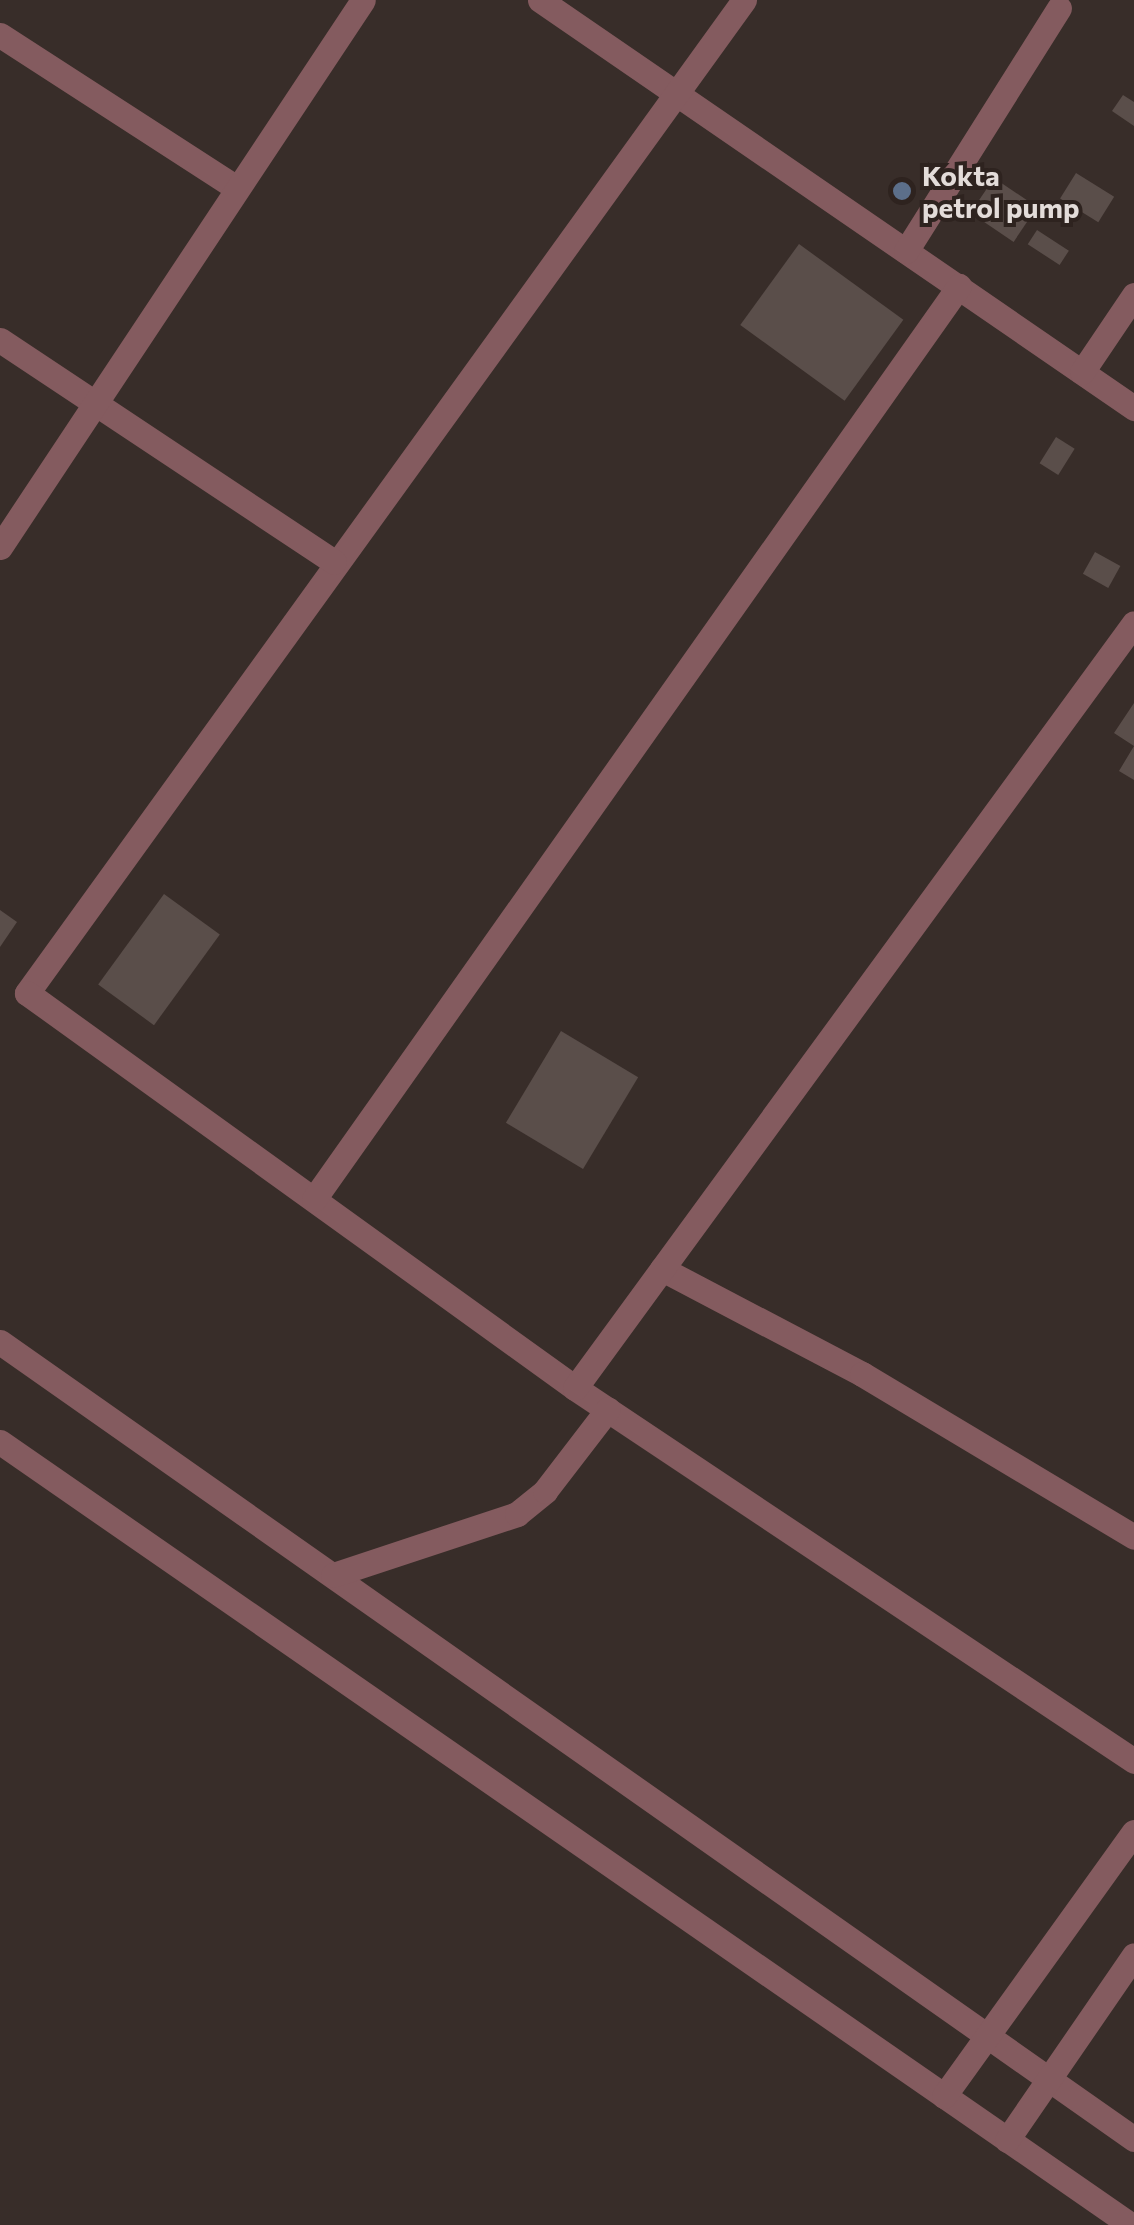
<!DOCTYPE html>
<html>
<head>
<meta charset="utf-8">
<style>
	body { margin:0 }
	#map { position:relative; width:1134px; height:2225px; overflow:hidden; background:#382d29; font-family:Commissioner,sans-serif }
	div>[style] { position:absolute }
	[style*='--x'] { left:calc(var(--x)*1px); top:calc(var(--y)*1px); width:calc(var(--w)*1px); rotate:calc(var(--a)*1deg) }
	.building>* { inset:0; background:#5a4e4a; transform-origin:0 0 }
	.minor>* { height:25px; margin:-12.5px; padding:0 12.5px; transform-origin:12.5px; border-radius:12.5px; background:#845b5f }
	.dots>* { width:28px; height:28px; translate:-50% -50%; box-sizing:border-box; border:5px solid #2e231f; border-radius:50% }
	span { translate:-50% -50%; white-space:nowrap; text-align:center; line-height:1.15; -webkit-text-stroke:8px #2e231f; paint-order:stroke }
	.poi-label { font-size:28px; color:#e3dcd9; font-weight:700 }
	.left { translate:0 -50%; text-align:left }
</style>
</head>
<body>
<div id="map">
	<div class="building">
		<i style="clip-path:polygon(1123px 95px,1134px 102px,1134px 126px,1112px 111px)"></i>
		<i style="left:1076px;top:173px;width:45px;height:30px;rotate:32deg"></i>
		<i style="left:994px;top:178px;width:52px;height:42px;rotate:34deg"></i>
		<i style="left:1037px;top:230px;width:38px;height:17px;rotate:33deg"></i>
		<i style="left:799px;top:244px;width:129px;height:100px;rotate:36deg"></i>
		<i style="left:1056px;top:437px;width:22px;height:31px;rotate:32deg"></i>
		<i style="left:1095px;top:552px;width:29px;height:25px;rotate:29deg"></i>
		<i style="clip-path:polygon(1134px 703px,1134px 780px,1119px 771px,1134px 746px,1114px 733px)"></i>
		<i style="left:164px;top:894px;width:69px;height:112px;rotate:36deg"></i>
		<i style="clip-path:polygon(0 910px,17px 922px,0 947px)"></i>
		<i style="left:561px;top:1031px;width:90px;height:107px;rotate:31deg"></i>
	</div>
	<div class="minor">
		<i style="--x:540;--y:0;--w:721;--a:34.48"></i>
		<i style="--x:744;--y:0;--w:1225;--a:125.83"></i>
		<i style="--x:27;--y:993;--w:676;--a:35.78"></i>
		<i style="--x:575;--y:1388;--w:672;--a:33.71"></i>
		<i style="--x:0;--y:35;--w:280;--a:32.9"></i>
		<i style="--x:906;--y:251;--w:287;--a:-57.8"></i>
		<i style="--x:0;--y:340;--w:401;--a:33.6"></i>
		<i style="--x:1082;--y:372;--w:93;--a:-56"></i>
		<i style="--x:0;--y:547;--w:656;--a:-56.43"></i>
		<i style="--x:314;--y:1199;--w:1118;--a:-54.76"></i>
		<i style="--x:662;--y:1269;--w:226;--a:27.7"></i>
		<i style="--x:862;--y:1374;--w:317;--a:30.9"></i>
		<i style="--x:0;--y:1342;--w:1386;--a:35.1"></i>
		<i style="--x:575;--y:1388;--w:947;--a:-53.84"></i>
		<i style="--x:0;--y:1442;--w:1376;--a:34.7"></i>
		<i style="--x:333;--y:1575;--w:194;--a:-18.3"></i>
		<i style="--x:517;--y:1514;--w:36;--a:-39"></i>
		<i style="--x:545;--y:1491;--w:103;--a:-52.5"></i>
		<i style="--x:944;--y:2096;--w:325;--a:-54.3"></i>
		<i style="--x:1007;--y:2140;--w:224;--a:-55.5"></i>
	</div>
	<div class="dots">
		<i style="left:902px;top:191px;background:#5c6f8a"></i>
	</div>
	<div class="poi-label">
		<span class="left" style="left:922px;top:191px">Kokta<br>petrol pump</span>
	</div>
</div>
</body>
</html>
